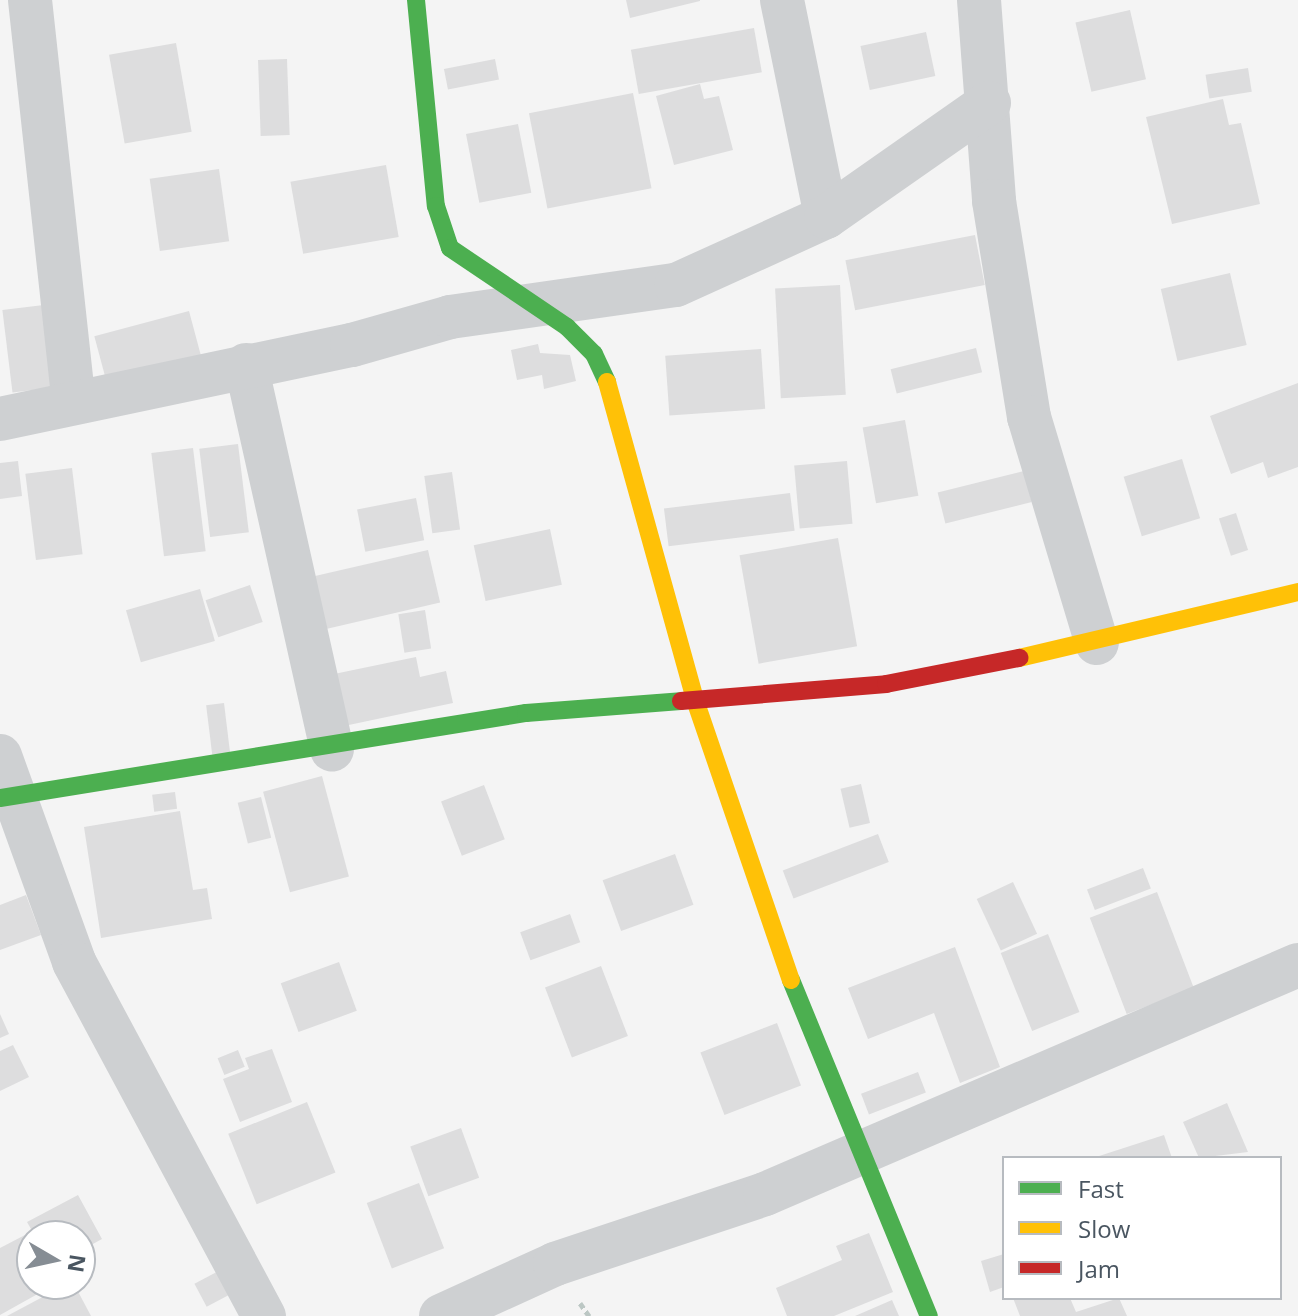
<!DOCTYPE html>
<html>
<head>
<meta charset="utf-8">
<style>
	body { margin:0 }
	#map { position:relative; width:1298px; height:1316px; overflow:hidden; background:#f4f4f4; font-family:"Open Sans",sans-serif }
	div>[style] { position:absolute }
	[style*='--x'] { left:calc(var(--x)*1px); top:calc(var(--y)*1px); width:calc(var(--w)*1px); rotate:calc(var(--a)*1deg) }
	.building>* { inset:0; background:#ddddde; transform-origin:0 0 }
	.path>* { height:5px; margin-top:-2.5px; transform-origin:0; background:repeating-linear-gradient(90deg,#bcc7c4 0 6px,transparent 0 10px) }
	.street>* { height:44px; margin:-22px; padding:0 22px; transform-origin:22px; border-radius:22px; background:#ced0d2 }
	.fast>* { height:18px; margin:-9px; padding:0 9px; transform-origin:9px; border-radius:9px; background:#4caf50 }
	.slow>* { height:18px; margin:-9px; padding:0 9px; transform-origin:9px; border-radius:9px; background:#ffc107 }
	.jam>* { height:18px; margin:-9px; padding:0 9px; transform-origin:9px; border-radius:9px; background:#c62828 }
	span { translate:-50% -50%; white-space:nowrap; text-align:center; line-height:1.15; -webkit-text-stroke:8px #fff; paint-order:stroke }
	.legend { position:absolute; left:1002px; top:1156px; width:280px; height:144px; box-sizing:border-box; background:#fff; border:2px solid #b7bbc0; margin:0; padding:10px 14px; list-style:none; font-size:24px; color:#4a5661 }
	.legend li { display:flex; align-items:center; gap:16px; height:40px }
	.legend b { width:40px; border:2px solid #b7bbc0 }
	.north { position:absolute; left:16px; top:1220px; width:80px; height:80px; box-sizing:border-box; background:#fff; border:2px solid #b7bbc0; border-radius:50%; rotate:99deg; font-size:22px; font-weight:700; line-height:32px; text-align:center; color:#4a5661 }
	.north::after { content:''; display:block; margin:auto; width:28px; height:36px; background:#868d94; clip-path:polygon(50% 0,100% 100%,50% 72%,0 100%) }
</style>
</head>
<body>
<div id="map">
	<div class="building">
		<i style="clip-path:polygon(626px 0,700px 0,700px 1px,630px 18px)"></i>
		<i style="left:1130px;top:10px;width:71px;height:56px;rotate:77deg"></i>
		<i style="left:754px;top:28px;width:45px;height:125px;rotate:80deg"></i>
		<i style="left:926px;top:32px;width:45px;height:67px;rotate:78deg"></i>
		<i style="left:176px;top:43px;width:90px;height:68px;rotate:80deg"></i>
		<i style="left:287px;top:59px;width:76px;height:29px;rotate:88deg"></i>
		<i style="left:495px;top:59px;width:21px;height:52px;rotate:79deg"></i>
		<i style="left:1248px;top:68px;width:24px;height:43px;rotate:81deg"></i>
		<i style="clip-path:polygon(700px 84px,704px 99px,719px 96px,733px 150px,674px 165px,656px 96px)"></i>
		<i style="left:633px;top:93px;width:97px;height:106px;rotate:79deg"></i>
		<i style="clip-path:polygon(1223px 99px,1229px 125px,1241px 123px,1260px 204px,1172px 224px,1146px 117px)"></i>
		<i style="left:518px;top:124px;width:70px;height:53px;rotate:79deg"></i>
		<i style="left:386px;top:165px;width:73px;height:97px;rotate:80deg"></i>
		<i style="left:219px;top:169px;width:73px;height:70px;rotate:82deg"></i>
		<i style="left:975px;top:235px;width:51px;height:132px;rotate:79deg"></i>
		<i style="left:1230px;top:273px;width:74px;height:71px;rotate:77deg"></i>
		<i style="left:840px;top:285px;width:110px;height:65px;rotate:87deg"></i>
		<i style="left:52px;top:304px;width:83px;height:50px;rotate:83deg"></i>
		<i style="left:189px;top:311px;width:46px;height:98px;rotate:75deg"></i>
		<i style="clip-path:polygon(538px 344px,540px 353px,570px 355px,576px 381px,544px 389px,542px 375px,517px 380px,511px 350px)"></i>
		<i style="left:976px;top:348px;width:25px;height:88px;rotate:76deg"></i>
		<i style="left:761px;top:349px;width:60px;height:96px;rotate:86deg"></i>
		<i style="clip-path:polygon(1298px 383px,1298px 467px,1268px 478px,1263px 462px,1231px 474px,1210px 416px)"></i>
		<i style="left:905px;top:420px;width:77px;height:43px;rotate:80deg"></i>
		<i style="left:238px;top:444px;width:89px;height:39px;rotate:83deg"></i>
		<i style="left:193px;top:448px;width:104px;height:42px;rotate:83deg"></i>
		<i style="left:1182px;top:459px;width:62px;height:61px;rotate:73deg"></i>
		<i style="clip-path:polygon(18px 461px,22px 496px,0 499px,0 463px)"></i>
		<i style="left:847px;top:461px;width:63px;height:53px;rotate:85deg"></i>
		<i style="left:72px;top:468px;width:87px;height:47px;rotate:83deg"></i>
		<i style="left:1024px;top:471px;width:32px;height:89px;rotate:76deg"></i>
		<i style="left:452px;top:472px;width:58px;height:28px;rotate:82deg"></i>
		<i style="left:790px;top:493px;width:38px;height:127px;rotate:83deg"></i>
		<i style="left:416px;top:498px;width:43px;height:60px;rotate:79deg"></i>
		<i style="left:1236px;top:513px;width:39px;height:18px;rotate:72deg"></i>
		<i style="left:550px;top:529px;width:57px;height:78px;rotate:78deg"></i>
		<i style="left:838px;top:538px;width:110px;height:100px;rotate:80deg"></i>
		<i style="left:428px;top:550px;width:54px;height:117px;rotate:77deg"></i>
		<i style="left:250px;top:585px;width:39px;height:47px;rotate:71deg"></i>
		<i style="left:200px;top:589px;width:54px;height:77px;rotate:74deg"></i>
		<i style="left:425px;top:610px;width:39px;height:27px;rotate:81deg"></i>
		<i style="clip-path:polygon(416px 657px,420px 677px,446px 671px,453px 703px,344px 726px,334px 674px)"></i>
		<i style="left:224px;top:703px;width:50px;height:18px;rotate:83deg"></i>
		<i style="left:322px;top:776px;width:104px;height:61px;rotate:75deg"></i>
		<i style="left:861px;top:784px;width:40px;height:21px;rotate:77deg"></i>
		<i style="left:484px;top:785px;width:58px;height:46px;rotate:69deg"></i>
		<i style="left:175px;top:792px;width:17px;height:23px;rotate:83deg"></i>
		<i style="left:261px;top:797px;width:42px;height:24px;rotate:76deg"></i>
		<i style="clip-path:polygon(180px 811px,193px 890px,207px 888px,212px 919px,101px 938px,84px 827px)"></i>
		<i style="left:878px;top:834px;width:30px;height:102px;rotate:69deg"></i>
		<i style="left:675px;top:854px;width:54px;height:77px;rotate:70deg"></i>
		<i style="left:1143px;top:868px;width:22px;height:60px;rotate:69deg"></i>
		<i style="left:1013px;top:882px;width:57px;height:40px;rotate:65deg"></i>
		<i style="left:1157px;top:892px;width:103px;height:72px;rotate:69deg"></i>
		<i style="clip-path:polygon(26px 895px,41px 935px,0 950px,0 905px)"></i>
		<i style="left:570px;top:914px;width:30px;height:53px;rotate:70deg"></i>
		<i style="left:1048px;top:934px;width:84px;height:51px;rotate:68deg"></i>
		<i style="clip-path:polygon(955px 947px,1000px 1067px,960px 1083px,934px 1013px,868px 1039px,848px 988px)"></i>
		<i style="left:339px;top:962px;width:52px;height:62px;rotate:70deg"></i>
		<i style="left:601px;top:966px;width:75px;height:60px;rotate:69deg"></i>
		<i style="clip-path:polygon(0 1014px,9px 1034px,0 1038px)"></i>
		<i style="left:777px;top:1023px;width:67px;height:82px;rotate:69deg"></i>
		<i style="clip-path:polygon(13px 1045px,29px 1077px,0 1091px,0 1051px)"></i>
		<i style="clip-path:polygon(272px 1049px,292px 1102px,240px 1122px,223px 1079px,249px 1069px,245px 1058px)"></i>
		<i style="left:238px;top:1050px;width:18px;height:22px;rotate:68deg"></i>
		<i style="left:918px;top:1072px;width:22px;height:61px;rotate:69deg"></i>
		<i style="left:307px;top:1102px;width:76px;height:85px;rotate:68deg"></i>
		<i style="clip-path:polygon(1227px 1103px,1248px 1152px,1199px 1158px,1183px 1122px)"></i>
		<i style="left:461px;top:1128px;width:53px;height:54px;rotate:70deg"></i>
		<i style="clip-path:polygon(1164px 1135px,1172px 1158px,1096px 1158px,1096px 1157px)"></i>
		<i style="left:419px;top:1183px;width:70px;height:56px;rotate:69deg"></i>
		<i style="clip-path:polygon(78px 1195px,102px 1239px,80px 1251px,80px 1236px,35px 1236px,27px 1222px)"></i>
		<i style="clip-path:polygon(869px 1233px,893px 1292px,834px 1316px,787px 1316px,776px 1288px,842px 1260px,836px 1246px)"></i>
		<i style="clip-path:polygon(25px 1235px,32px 1284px,52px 1286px,0 1315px,0 1248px)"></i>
		<i style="clip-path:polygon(1004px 1254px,1004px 1287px,990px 1292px,981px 1261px)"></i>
		<i style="left:228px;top:1266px;width:26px;height:38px;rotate:62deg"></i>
		<i style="clip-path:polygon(67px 1284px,74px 1284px,91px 1316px,7px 1316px)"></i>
		<i style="clip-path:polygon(1013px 1298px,1070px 1298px,1076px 1312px,1119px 1298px,1127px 1316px,1020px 1316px)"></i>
		<i style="clip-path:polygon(892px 1300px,899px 1316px,855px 1316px)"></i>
	</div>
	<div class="path">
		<i style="--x:580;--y:1303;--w:16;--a:55"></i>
	</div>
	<div class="street">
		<i style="--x:30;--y:0;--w:404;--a:83.8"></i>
		<i style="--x:782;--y:0;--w:221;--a:78.5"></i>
		<i style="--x:979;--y:0;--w:202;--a:85.7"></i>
		<i style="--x:994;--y:201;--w:219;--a:80.8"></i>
		<i style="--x:1029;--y:417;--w:236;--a:73.3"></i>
		<i style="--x:246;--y:365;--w:394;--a:77.4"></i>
		<i style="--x:0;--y:419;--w:360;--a:-11.9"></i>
		<i style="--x:352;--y:345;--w:102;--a:-15.9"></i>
		<i style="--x:450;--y:317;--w:228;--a:-8.1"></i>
		<i style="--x:676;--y:285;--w:165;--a:-24.4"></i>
		<i style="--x:826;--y:217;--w:199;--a:-35"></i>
		<i style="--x:0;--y:756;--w:219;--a:70.2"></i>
		<i style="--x:74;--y:962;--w:402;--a:61.8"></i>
		<i style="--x:441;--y:1316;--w:125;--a:-24.5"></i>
		<i style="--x:555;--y:1264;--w:221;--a:-18.4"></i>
		<i style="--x:765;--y:1194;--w:580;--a:-23.25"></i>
	</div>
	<div class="fast">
		<i style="--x:416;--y:0;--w:207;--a:84.5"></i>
		<i style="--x:436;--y:206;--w:44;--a:71.6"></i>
		<i style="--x:450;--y:248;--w:141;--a:34"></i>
		<i style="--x:567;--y:327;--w:38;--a:45"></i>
		<i style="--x:594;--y:354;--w:31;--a:65"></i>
		<i style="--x:0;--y:798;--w:533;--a:-9.18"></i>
		<i style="--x:526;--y:713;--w:155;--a:-4.4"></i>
		<i style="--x:791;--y:980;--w:363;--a:67.7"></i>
	</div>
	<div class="slow">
		<i style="--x:607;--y:382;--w:330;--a:74.5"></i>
		<i style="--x:695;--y:700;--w:296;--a:71.1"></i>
		<i style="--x:1019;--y:658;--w:287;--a:-13.3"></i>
	</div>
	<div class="jam">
		<i style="--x:681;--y:701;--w:206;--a:-4.7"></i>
		<i style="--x:886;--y:684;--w:136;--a:-11.1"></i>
	</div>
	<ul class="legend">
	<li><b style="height:10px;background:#4caf50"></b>Fast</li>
	<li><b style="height:10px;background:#ffc107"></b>Slow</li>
	<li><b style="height:10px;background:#c62828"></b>Jam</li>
	</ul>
	<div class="north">N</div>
</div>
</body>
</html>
